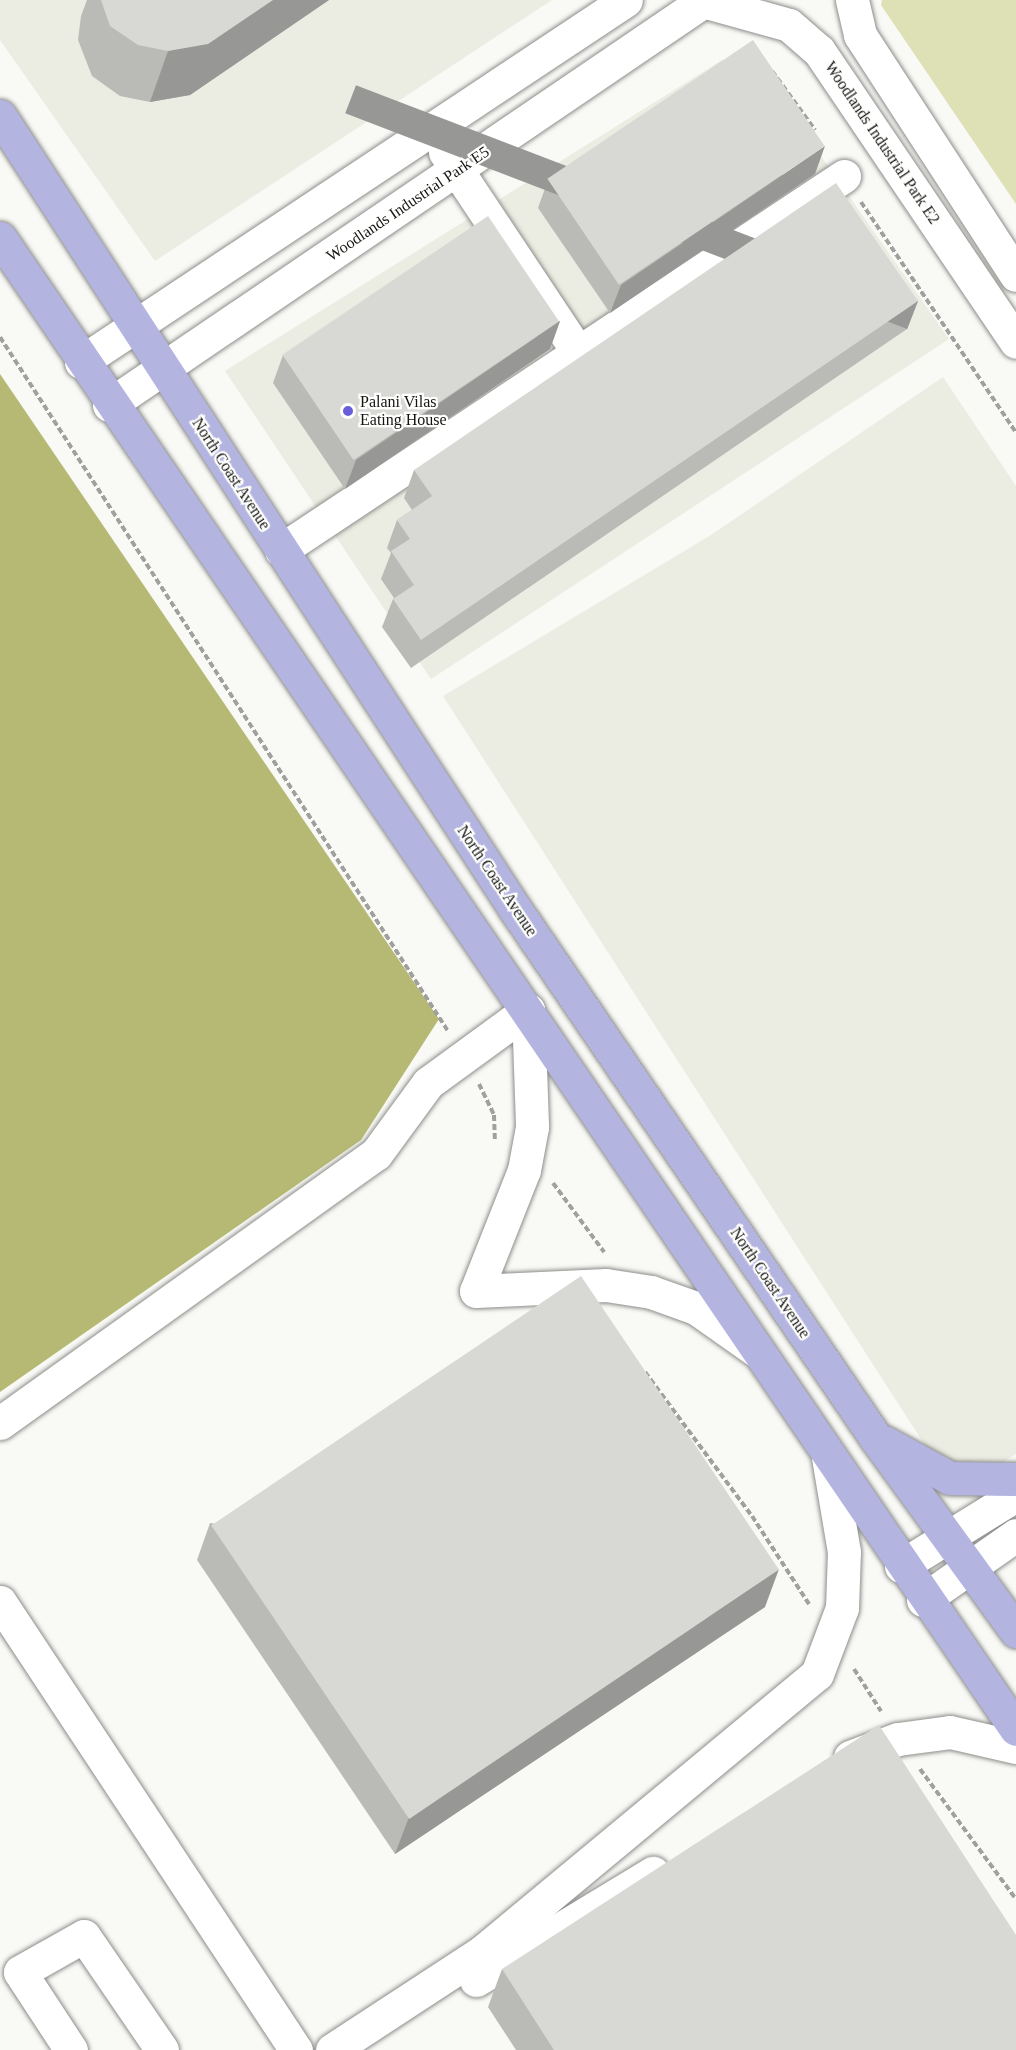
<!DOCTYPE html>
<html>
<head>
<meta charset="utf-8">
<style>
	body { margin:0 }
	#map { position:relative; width:1016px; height:2050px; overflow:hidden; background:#f9f9f6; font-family:"Times New Roman",serif }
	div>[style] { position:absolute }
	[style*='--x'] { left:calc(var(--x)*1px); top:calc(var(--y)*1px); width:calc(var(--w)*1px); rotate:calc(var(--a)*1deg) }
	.built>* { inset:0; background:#ecede2 }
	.green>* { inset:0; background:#dee0b6 }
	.forest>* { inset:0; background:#b6b973 }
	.path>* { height:4px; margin-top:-2px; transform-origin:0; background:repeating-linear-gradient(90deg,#a0a09e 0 6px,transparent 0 9px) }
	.roads { filter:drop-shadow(0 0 2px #8d8e8b) drop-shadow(0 0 2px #8d8e8b) }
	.minor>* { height:33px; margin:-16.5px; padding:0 16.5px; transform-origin:16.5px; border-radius:16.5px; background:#fff }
	.major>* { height:33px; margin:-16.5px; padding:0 16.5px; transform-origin:16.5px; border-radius:16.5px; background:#b3b4e0 }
	.wall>* { inset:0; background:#babab7 }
	.shaded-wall>* { inset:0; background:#979795; transform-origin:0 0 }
	.building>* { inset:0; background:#d8d8d5; transform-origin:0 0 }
	.dots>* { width:16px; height:16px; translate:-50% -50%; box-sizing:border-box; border:3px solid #fffffe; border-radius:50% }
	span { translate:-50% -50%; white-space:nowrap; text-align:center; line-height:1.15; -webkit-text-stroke:4.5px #fffffe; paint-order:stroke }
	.street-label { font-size:16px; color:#141413 }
	.poi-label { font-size:16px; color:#141413 }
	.left { translate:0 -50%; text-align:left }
</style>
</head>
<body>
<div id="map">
	<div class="built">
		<i style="clip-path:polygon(0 0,552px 0,155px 261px,0 40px)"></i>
		<i style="clip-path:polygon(722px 60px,758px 66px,949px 339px,431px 679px,225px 371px)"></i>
		<i style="clip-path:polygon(943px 377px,1016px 486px,1016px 1454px,955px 1492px,443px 696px,711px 535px)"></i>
	</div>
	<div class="green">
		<i style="clip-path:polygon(882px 0,1016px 0,1016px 204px,881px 5px)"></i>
	</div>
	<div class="forest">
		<i style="clip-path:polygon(0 374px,439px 1019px,361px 1140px,0 1392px)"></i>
	</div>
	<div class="path">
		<i style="--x:772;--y:71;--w:73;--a:53.9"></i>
		<i style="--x:861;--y:202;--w:278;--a:56.1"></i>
		<i style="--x:0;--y:337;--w:826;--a:57.16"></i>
		<i style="--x:479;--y:1084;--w:34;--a:64"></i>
		<i style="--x:494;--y:1115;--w:24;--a:88"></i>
		<i style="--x:553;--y:1183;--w:86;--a:53.5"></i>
		<i style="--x:645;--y:1372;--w:179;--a:53.4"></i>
		<i style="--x:752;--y:1516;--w:105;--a:57.1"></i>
		<i style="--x:854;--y:1669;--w:50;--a:57.3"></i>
		<i style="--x:920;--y:1769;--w:162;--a:53.6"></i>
	</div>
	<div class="roads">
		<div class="minor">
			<i style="--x:852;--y:0;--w:36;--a:77"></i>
			<i style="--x:860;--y:35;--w:286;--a:57"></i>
			<i style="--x:703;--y:1;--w:89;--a:15.6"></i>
			<i style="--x:789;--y:25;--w:40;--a:41"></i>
			<i style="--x:819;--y:51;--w:351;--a:55.9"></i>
			<i style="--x:445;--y:152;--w:242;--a:56.4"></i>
			<i style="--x:81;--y:362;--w:654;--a:-33.59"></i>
			<i style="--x:109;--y:405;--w:721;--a:-34.2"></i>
			<i style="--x:281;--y:550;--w:676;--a:-33.6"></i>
			<i style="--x:528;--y:1010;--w:117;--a:88"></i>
			<i style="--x:532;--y:1127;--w:44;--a:100.5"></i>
			<i style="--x:524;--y:1170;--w:130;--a:111.6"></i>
			<i style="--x:476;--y:1291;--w:130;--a:-2.6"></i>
			<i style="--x:606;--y:1285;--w:46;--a:8.8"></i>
			<i style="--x:651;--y:1292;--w:48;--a:19.6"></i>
			<i style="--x:696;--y:1308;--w:75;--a:35.2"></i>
			<i style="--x:0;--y:1423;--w:462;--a:-35.6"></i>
			<i style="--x:376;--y:1154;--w:88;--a:-53.8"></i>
			<i style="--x:428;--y:1083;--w:124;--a:-36.1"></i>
			<i style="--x:901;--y:1566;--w:135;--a:-31.7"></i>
			<i style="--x:923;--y:1600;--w:113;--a:-35"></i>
			<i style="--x:0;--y:1602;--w:537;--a:56.55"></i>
			<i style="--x:850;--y:1757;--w:51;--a:-20.6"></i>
			<i style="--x:898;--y:1739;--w:52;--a:-7.7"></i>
			<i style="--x:950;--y:1732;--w:68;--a:12.8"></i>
			<i style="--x:476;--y:1980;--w:207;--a:-31.2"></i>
			<i style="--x:71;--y:2050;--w:93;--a:-123.2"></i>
			<i style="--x:20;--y:1972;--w:73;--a:-29.4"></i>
			<i style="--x:84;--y:1936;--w:138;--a:55.6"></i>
			<i style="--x:332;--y:2050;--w:179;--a:-33.2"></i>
			<i style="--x:482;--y:1952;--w:435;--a:-39.7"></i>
			<i style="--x:817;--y:1674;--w:71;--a:-69.3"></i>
			<i style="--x:842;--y:1608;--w:56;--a:-88"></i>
			<i style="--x:844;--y:1552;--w:96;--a:-99.6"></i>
		</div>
		<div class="major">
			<i style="--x:0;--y:116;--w:946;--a:57"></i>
			<i style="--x:515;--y:909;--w:639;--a:55.71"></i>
			<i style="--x:875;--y:1437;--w:240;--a:54"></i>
			<i style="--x:0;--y:238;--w:1804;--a:55.73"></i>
			<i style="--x:884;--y:1442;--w:75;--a:28.6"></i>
			<i style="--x:950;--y:1478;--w:66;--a:0.9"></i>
		</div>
	</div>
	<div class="wall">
		<i style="clip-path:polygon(87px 0,329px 0,190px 95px,150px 102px,120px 96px,92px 76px,78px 40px,81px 16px)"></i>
		<i style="clip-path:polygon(815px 174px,610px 313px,538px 208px,548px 180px)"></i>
		<i style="clip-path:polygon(918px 301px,907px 329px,411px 668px,382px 627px,393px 599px,394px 598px,381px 579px,391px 553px,387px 548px,397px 520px,412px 510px,404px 498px,414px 470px)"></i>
		<i style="clip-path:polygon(560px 321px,550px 349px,345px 489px,273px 383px,283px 355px)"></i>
		<i style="clip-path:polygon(210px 1523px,765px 1607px,395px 1854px,197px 1560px)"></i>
		<i style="clip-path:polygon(502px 1969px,1016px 2050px,516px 2050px,488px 2007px)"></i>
	</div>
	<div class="shaded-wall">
		<i style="clip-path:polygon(273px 0,329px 0,190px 95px,150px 102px,168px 51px)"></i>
		<i style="clip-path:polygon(825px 146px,815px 174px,610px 313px,621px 285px)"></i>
		<i style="left:918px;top:301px;width:30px;height:602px;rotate:111deg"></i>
		<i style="clip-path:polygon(560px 321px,550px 349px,345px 489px,356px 460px)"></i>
		<i style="clip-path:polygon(779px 1569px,765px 1607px,395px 1854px,409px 1817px)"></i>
	</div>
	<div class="building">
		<i style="clip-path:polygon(101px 0,273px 0,208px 44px,168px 51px,138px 45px,110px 26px)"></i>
		<i style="left:753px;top:40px;width:128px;height:248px;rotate:56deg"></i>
		<i style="clip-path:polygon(836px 183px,918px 301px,421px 640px,393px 599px,414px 585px,391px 551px,410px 539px,397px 520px,432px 496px,414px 470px)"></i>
		<i style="left:488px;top:216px;width:127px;height:248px;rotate:56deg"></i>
		<i style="left:581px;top:1276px;width:354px;height:446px;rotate:56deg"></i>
		<i style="clip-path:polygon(879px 1725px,1016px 1935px,1016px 2050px,554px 2050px,502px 1969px)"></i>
	</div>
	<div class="dots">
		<i style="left:348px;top:411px;background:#675fd9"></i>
	</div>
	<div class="street-label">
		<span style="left:882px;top:143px;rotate:56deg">Woodlands Industrial Park E2</span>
		<span style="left:408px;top:204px;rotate:-34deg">Woodlands Industrial Park E5</span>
		<span style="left:231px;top:474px;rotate:57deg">North Coast Avenue</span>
		<span style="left:497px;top:881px;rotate:56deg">North Coast Avenue</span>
		<span style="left:770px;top:1283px;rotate:56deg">North Coast Avenue</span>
	</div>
	<div class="poi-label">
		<span class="left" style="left:360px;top:411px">Palani Vilas<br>Eating House</span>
	</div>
</div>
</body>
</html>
